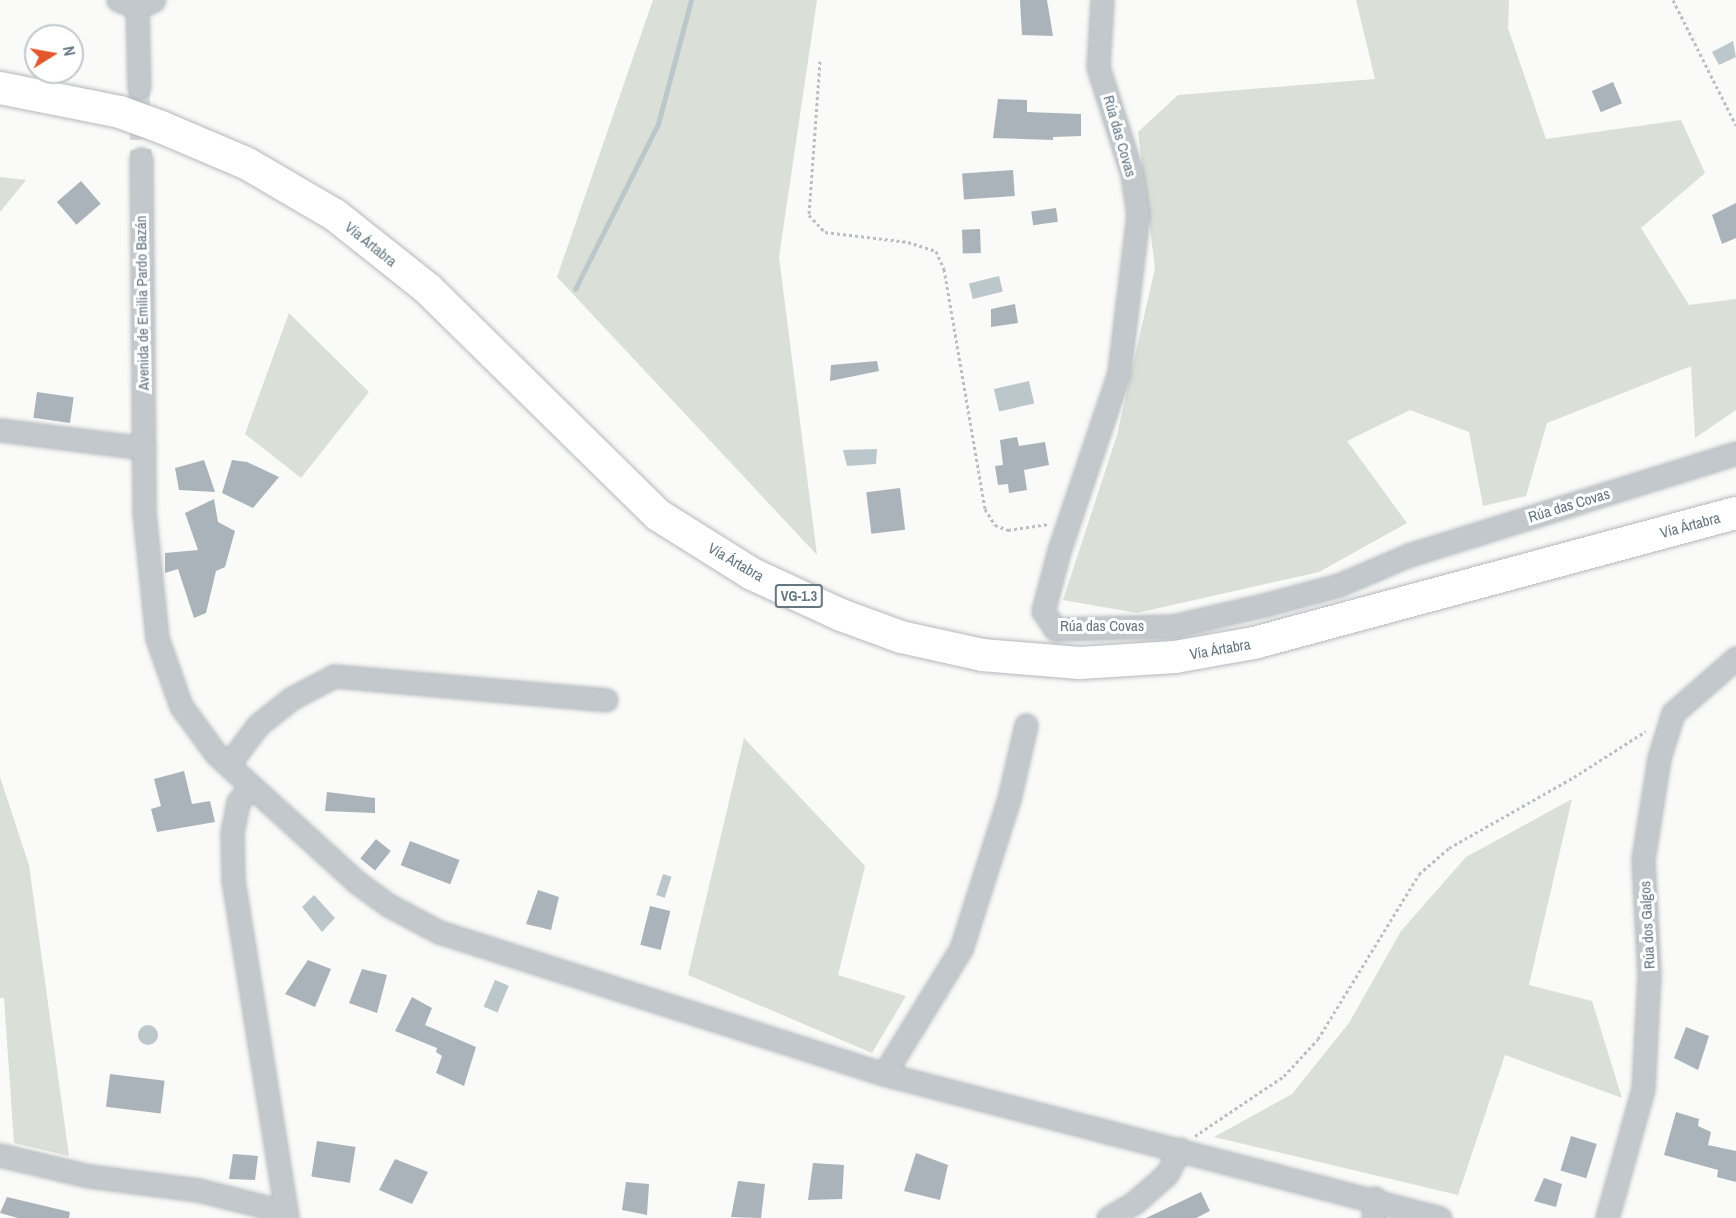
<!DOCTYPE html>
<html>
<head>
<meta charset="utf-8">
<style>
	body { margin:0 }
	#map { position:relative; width:1736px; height:1218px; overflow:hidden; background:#fafaf8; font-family:"Archivo Narrow",sans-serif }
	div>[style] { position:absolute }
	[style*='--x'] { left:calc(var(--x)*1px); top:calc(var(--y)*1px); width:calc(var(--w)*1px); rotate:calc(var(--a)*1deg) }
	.green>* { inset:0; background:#dadfd7 }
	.water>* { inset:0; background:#bbc7cb; transform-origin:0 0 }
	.round { border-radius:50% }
	.stream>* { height:5px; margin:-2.5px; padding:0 2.5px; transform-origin:2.5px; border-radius:2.5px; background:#bbc7cb }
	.building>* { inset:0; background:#aab3b9; transform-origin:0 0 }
	.minor-tunnel>* { height:21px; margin-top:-10.5px; transform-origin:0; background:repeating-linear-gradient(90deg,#d5d9db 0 21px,transparent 0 31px) }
	.path>* { height:3px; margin-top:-1.5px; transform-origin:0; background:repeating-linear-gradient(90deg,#bbbfc2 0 3px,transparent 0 6px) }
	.roads { filter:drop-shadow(0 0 2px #b4b9bd) drop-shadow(0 0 2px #b4b9bd) }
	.minor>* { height:21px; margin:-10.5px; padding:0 10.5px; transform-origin:10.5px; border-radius:10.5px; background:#c3c8cc }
	.highway>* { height:32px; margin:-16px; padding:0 16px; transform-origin:16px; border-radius:16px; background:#fff }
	span { translate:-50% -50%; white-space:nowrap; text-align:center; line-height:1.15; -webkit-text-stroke:6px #fff; paint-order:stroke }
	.shield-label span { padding:2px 4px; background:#fff; border:2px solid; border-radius:4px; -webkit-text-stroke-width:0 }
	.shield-label { font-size:14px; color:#657683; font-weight:700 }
	.street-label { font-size:15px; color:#657683 }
	.north { position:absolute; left:24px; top:24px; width:60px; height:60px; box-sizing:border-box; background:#fff; border:2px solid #c1c8cd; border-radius:50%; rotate:79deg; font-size:16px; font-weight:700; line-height:24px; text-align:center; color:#657683 }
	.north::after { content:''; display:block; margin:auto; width:21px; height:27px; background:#e4572e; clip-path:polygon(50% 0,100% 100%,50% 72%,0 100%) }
</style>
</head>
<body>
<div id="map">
	<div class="green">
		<i style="clip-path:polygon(653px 0,817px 0,779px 257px,817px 555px,557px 277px)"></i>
		<i style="clip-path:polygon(1356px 0,1509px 0,1508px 28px,1546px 139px,1681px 120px,1705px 173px,1641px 228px,1689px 305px,1736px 299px,1736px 410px,1695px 438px,1691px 366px,1547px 423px,1526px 496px,1483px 506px,1469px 432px,1410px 410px,1347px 441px,1407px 523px,1319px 572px,1137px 613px,1063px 600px,1117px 435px,1155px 268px,1138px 132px,1178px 95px,1375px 79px)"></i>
		<i style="clip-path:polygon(0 177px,26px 180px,0 212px)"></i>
		<i style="clip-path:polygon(289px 313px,369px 392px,301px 478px,245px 434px)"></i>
		<i style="clip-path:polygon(744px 738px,865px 866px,838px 975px,906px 996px,872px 1053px,688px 975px)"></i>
		<i style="clip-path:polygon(0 777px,29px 865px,69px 1156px,14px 1143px,4px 998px,0 998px)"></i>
		<i style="clip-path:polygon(1572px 799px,1529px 985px,1592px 1001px,1622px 1098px,1505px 1055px,1458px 1195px,1214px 1137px,1292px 1094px,1349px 1023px,1401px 931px,1466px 857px)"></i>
	</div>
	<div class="water">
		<i style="clip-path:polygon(1733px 41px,1736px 57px,1719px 65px,1712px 52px)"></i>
		<i style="left:999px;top:276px;width:16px;height:31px;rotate:76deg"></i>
		<i style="left:1029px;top:381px;width:23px;height:36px;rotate:77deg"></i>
		<i style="clip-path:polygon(877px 449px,876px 464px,847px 466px,843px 450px)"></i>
		<i style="left:663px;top:874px;width:9px;height:22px;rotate:18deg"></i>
		<i style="clip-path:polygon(314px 895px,335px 918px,322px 932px,302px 907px)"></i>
		<i style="left:495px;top:980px;width:15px;height:29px;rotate:23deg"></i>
		<i class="round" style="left:138px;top:1025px;width:20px;height:20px"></i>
	</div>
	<div class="stream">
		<i style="--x:575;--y:289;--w:185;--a:-63.3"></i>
		<i style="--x:658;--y:124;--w:128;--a:-75.1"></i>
	</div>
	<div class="building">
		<i style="clip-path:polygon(1020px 0,1047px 0,1053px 36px,1022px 35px)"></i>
		<i style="left:1613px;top:82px;width:23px;height:23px;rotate:67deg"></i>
		<i style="clip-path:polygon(998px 99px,1027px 100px,1027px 112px,1081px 114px,1081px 136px,1053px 137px,1053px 140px,993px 138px)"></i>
		<i style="left:1013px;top:170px;width:26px;height:51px;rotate:86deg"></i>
		<i style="left:81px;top:181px;width:30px;height:32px;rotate:49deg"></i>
		<i style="clip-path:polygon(1736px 203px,1736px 238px,1722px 244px,1712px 215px)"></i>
		<i style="left:1056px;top:208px;width:14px;height:25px;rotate:82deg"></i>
		<i style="left:980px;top:229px;width:24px;height:18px;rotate:88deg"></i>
		<i style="clip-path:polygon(1015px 304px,1018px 323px,991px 327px,991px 309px)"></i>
		<i style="clip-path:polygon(877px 361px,879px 371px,830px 381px,831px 365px)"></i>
		<i style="left:37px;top:392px;width:37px;height:26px;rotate:8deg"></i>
		<i style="clip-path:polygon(1017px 437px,1019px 446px,1045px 442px,1049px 465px,1024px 470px,1027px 490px,1009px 493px,1008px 484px,998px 485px,995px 466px,1003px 465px,1000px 440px)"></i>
		<i style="clip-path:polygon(204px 460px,215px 492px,179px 490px,175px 468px)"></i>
		<i style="clip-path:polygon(232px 460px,247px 462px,279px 477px,253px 508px,222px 493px)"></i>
		<i style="left:900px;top:488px;width:42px;height:34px;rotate:83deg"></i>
		<i style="clip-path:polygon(214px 499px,218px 522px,235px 531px,225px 567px,216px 571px,206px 613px,194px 618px,178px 569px,165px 573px,165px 553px,198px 550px,185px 513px)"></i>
		<i style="clip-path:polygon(184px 771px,192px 804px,210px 801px,215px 822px,157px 832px,151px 809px,161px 806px,154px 779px)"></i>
		<i style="clip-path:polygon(327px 792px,375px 798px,375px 813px,325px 811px)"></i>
		<i style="left:376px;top:839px;width:19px;height:25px;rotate:39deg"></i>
		<i style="left:410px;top:841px;width:53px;height:26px;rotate:21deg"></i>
		<i style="clip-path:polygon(538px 890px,559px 897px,551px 930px,526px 924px)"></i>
		<i style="left:650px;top:906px;width:21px;height:40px;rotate:14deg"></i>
		<i style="clip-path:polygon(308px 960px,331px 969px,315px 1007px,285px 994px)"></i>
		<i style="clip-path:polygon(362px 969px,387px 975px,377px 1013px,349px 1003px)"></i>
		<i style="clip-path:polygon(412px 997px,432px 1008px,425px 1025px,476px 1047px,464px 1086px,436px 1073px,442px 1056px,436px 1052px,437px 1048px,395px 1031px)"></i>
		<i style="clip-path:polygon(1686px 1027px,1709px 1036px,1698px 1070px,1674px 1058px)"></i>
		<i style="left:110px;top:1074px;width:55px;height:33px;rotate:7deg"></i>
		<i style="clip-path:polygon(1676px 1112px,1699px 1119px,1698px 1126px,1711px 1132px,1708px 1145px,1736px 1151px,1736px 1182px,1717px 1177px,1718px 1170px,1664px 1155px)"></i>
		<i style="left:1571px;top:1136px;width:27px;height:36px;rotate:17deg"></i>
		<i style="left:317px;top:1141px;width:39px;height:36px;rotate:9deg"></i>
		<i style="clip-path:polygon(916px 1153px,948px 1165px,940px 1200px,904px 1191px)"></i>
		<i style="clip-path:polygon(233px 1154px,258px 1156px,255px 1180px,229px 1179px)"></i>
		<i style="clip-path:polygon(395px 1159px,428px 1172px,412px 1204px,379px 1190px)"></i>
		<i style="clip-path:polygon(813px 1163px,844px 1165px,842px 1199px,808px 1200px)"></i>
		<i style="clip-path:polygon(1544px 1178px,1562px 1184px,1556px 1207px,1534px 1201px)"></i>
		<i style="clip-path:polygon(738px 1181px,765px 1184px,761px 1218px,731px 1217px)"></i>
		<i style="clip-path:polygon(626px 1182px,649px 1184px,647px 1215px,622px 1210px)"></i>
		<i style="clip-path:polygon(1201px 1192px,1210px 1211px,1196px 1218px,1146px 1218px)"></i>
		<i style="clip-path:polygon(7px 1197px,70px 1212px,69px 1218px,18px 1218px,0 1213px)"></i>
	</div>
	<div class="minor-tunnel">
		<i style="--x:139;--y:87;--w:72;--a:88.4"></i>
	</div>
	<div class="path">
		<i style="--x:1673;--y:0;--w:140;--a:63.3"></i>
		<i style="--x:820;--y:61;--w:154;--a:94.1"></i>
		<i style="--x:809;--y:215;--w:23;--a:47"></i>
		<i style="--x:825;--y:232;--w:84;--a:6.9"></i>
		<i style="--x:908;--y:242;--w:29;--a:18"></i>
		<i style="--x:936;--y:251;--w:20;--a:66"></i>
		<i style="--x:944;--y:269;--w:243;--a:80.3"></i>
		<i style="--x:985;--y:509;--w:19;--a:58"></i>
		<i style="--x:995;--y:525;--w:14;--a:21"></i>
		<i style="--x:1008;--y:530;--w:41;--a:-8.3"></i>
		<i style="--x:1195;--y:1136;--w:107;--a:-34"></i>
		<i style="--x:1284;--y:1076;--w:50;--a:-47.4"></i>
		<i style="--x:1318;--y:1039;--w:193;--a:-58.5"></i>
		<i style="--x:1419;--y:874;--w:40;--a:-41"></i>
		<i style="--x:1449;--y:848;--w:144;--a:-29.6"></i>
		<i style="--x:1574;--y:777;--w:85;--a:-32.6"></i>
	</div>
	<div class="roads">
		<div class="minor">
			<i style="--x:118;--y:0;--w:20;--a:20"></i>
			<i style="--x:137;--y:7;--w:18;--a:-22"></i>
			<i style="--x:1102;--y:0;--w:67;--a:93.4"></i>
			<i style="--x:1098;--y:67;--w:112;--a:72.4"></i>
			<i style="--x:1132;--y:174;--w:41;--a:81.7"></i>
			<i style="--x:1138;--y:215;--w:159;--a:96.9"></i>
			<i style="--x:1119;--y:373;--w:184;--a:108.7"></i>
			<i style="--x:1060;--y:547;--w:66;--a:104.9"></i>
			<i style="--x:1043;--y:611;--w:22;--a:56"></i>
			<i style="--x:1055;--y:629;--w:118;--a:-1.5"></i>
			<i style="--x:1173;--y:626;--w:93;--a:-13"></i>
			<i style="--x:1264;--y:605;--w:78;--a:-14.9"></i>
			<i style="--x:1339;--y:585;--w:76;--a:-23.2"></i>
			<i style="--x:1409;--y:555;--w:343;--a:-17.3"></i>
			<i style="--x:137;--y:7;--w:80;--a:88.6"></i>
			<i style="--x:141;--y:159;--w:353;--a:89.5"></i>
			<i style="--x:144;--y:512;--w:127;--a:84.1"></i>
			<i style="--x:157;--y:638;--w:72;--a:70.6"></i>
			<i style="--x:181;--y:706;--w:59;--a:53.9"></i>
			<i style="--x:216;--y:754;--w:192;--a:42.3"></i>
			<i style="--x:358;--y:883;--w:39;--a:36"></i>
			<i style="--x:390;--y:906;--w:55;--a:28"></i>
			<i style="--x:439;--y:932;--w:467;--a:17.7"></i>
			<i style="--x:884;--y:1074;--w:574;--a:14.52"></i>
			<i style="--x:0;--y:430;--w:145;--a:7.1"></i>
			<i style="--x:228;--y:765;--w:50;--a:-53.1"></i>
			<i style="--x:258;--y:725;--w:43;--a:-38.5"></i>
			<i style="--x:292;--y:698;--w:47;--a:-27.6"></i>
			<i style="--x:334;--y:676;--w:273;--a:5"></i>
			<i style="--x:251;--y:786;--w:21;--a:129"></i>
			<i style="--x:238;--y:802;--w:31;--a:101"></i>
			<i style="--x:232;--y:832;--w:48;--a:88.8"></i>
			<i style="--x:233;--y:880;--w:342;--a:80.9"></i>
			<i style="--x:884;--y:1074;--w:147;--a:-58.4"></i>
			<i style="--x:961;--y:949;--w:157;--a:-72.3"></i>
			<i style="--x:1009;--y:799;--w:76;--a:-77.1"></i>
			<i style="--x:0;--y:1155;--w:91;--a:13.3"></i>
			<i style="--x:89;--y:1176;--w:110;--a:7.3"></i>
			<i style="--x:198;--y:1190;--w:74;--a:14"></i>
			<i style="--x:270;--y:1208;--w:20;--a:30"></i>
			<i style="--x:1108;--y:1218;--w:30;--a:-30"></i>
			<i style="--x:1134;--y:1203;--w:44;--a:-41.3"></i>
			<i style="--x:1167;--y:1174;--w:28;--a:-63"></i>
			<i style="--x:1373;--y:1218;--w:20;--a:-84"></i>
			<i style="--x:1607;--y:1218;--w:134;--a:-74.4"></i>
			<i style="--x:1643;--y:1089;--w:114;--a:-87"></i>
			<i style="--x:1649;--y:975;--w:116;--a:-93"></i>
			<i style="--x:1643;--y:859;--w:102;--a:-81"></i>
			<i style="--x:1659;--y:758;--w:47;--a:-72.7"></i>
			<i style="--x:1673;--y:713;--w:84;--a:-41.1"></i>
		</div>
		<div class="highway">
			<i style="--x:0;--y:88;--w:122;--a:11.3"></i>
			<i style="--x:120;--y:112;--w:44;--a:20.1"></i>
			<i style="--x:161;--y:127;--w:92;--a:23"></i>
			<i style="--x:246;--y:163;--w:103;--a:30.3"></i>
			<i style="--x:335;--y:215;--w:119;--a:38.5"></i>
			<i style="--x:428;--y:289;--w:322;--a:44.5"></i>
			<i style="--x:658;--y:515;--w:111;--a:32.1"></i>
			<i style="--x:752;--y:574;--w:98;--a:24.7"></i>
			<i style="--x:841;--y:615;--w:64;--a:20.1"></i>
			<i style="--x:901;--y:637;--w:83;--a:12.5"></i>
			<i style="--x:982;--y:655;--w:98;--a:4.7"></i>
			<i style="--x:1080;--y:663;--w:95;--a:-3.6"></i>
			<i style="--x:1175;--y:657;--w:80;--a:-10"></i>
			<i style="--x:1254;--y:643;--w:499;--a:-15.1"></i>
		</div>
	</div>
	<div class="shield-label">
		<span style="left:799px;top:596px">VG-1.3</span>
	</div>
	<div class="street-label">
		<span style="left:1120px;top:136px;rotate:74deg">Rúa das Covas</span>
		<span style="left:371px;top:244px;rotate:39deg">Vía Ártabra</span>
		<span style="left:142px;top:303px;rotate:-91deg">Avenida de Emilia Pardo Bazán</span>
		<span style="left:1569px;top:505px;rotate:-17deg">Rúa das Covas</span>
		<span style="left:1690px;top:525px;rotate:-15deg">Vía Ártabra</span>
		<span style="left:736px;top:562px;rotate:30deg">Vía Ártabra</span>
		<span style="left:1102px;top:626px">Rúa das Covas</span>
		<span style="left:1220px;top:649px;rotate:-10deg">Vía Ártabra</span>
		<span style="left:1647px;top:925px;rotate:-93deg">Rúa dos Galgos</span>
	</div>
	<div class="north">N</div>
</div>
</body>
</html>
